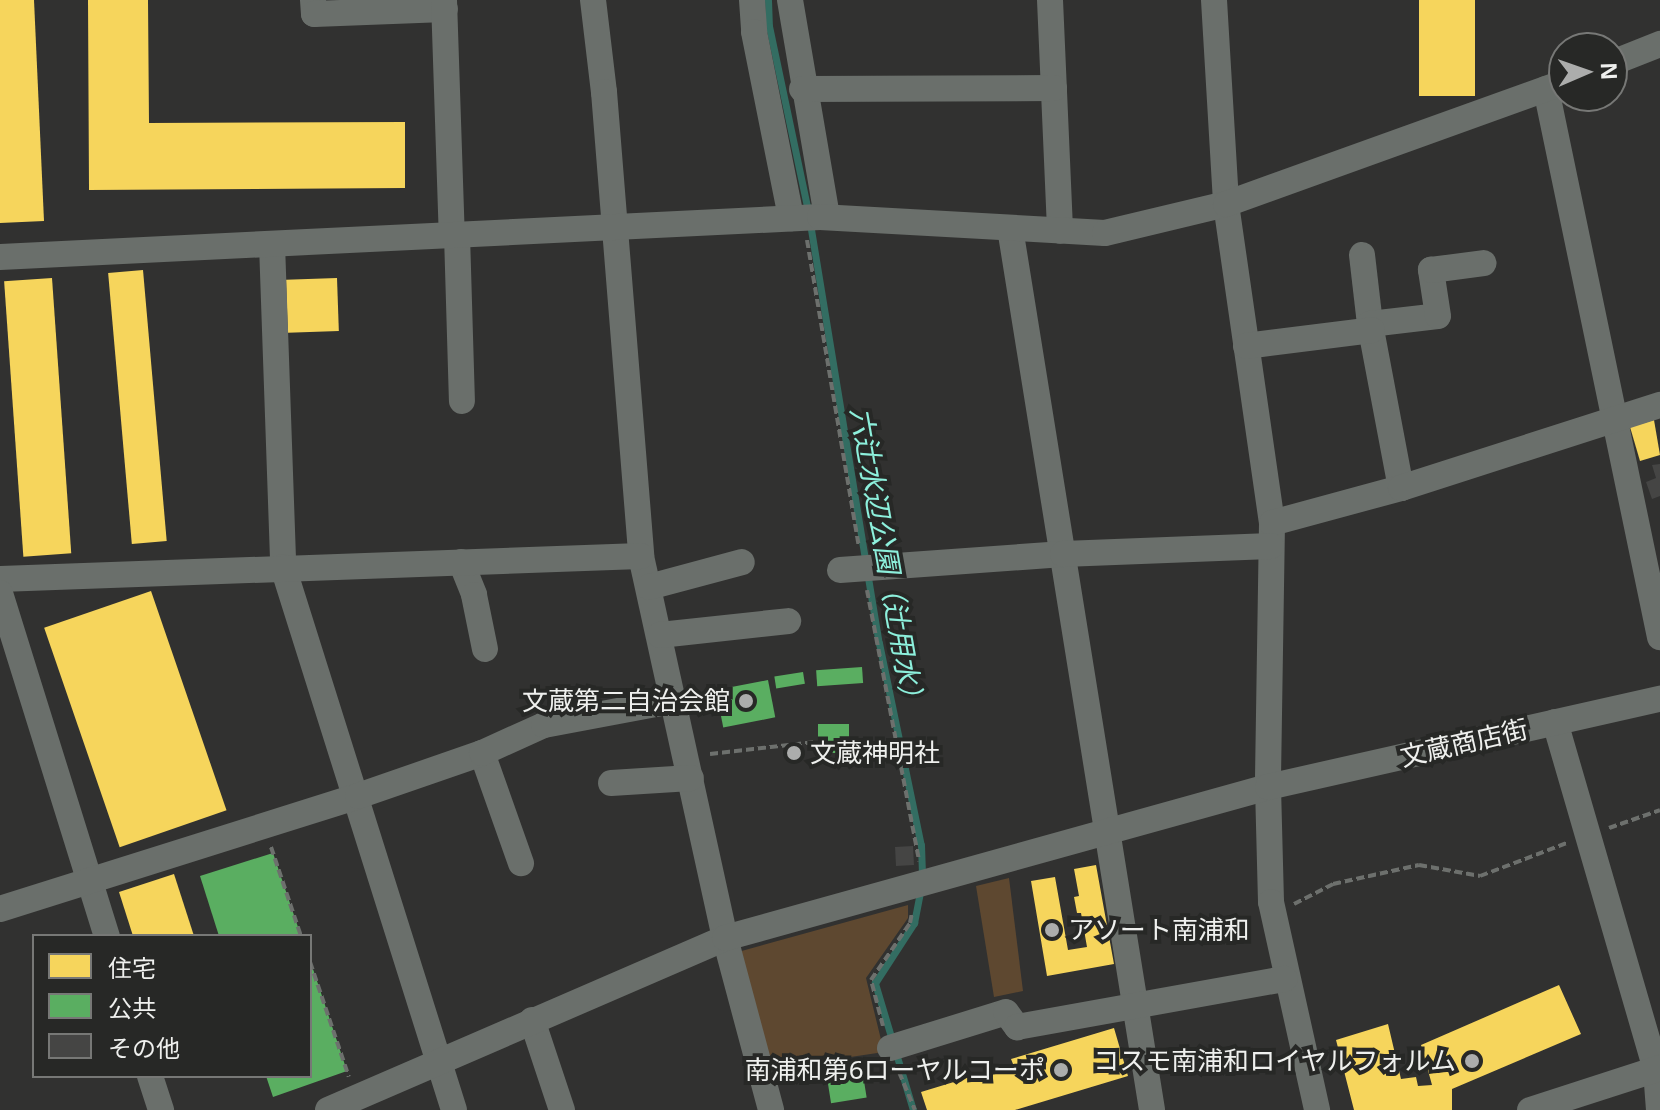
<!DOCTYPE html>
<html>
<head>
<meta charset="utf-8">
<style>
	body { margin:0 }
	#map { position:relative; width:1660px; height:1110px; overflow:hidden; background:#313130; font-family:"Noto Sans","Noto Sans JP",sans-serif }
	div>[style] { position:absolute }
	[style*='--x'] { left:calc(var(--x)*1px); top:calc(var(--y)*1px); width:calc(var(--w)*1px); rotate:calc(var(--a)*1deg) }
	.green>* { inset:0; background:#5e4830 }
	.homes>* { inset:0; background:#f6d55c; transform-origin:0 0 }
	.public>* { inset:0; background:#5aae61; transform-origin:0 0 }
	.stream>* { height:7px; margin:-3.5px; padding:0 3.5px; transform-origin:3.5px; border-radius:3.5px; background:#336d62 }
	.building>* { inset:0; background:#454544; transform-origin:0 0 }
	.path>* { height:4px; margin-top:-2px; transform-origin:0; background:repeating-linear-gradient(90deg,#6d706d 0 8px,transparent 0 12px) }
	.minor>* { height:26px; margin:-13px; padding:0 13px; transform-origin:13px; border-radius:13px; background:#6a6f6b }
	.dots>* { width:22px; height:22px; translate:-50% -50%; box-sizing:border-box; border:4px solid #272826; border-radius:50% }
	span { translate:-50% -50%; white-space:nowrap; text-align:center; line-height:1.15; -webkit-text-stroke:8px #272826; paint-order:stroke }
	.poi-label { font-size:26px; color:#eff0ee }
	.right { translate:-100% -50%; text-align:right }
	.left { translate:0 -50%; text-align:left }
	.street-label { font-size:26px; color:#eff0ee }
	.water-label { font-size:28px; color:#8df0dc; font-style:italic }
	.legend { position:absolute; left:32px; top:934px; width:280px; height:144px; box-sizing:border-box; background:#272826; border:2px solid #777876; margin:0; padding:10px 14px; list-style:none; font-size:24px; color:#eff0ee }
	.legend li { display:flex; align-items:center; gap:16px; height:40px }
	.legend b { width:40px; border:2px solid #777876 }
	.north { position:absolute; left:1548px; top:32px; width:80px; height:80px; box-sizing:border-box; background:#272826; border:2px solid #777876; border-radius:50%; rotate:88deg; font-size:22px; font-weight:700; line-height:32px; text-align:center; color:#eff0ee }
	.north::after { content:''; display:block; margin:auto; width:28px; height:36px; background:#acadac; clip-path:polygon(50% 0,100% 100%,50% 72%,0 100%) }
</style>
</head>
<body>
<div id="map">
	<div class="green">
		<i style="clip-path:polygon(1009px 878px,1023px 991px,994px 997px,976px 886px)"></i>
		<i style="clip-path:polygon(908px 905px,908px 918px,866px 978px,884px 1052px,770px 1069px,738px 952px)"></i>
	</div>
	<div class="homes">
		<i style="clip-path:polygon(0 0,34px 0,44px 221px,0 223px)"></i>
		<i style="clip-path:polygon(88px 0,148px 0,149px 123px,405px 122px,405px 188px,89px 190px)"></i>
		<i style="left:1419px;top:0;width:56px;height:96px"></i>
		<i style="left:143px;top:270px;width:272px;height:35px;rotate:85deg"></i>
		<i style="left:52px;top:278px;width:276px;height:48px;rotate:86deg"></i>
		<i style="left:337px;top:278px;width:53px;height:51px;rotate:88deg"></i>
		<i style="clip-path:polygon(1654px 420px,1660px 455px,1640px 461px,1630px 427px)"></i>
		<i style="left:151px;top:591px;width:232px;height:113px;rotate:71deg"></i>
		<i style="clip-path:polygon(1096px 865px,1114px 964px,1047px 976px,1031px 881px,1055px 877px,1068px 950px,1087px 947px,1081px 913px,1077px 913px,1074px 897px,1079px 896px,1074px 869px)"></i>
		<i style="clip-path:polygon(174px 874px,194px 936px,133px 936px,119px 892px)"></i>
		<i style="clip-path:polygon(1559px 985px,1581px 1034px,1452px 1089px,1452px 1110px,1354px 1110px,1336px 1040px,1388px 1024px,1401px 1079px,1416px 1077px,1418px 1086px,1432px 1085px,1421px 1045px)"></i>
		<i style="clip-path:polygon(1114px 1028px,1128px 1076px,1015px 1110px,927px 1110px,921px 1092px,1013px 1064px,1011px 1059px)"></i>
	</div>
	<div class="public">
		<i style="left:862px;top:667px;width:16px;height:46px;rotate:86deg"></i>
		<i style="left:803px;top:672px;width:12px;height:29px;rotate:81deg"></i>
		<i style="left:768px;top:680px;width:38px;height:53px;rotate:79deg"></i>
		<i style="left:818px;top:724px;width:31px;height:29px"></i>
		<i style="clip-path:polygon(273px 853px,301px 936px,219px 936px,200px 876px)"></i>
		<i style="clip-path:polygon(311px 963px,347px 1071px,273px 1097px,266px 1076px,310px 1076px)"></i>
		<i style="left:861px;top:1062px;width:36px;height:36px;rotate:81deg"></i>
	</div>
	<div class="stream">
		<i style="--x:768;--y:0;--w:26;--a:88"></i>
		<i style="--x:769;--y:26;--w:189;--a:78.1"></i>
		<i style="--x:808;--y:211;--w:438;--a:80.7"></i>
		<i style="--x:879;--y:643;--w:206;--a:78.3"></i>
		<i style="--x:921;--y:845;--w:33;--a:88"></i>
		<i style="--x:913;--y:1110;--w:133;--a:-106.7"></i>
		<i style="--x:875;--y:983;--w:72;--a:-57"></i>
		<i style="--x:914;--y:923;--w:33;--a:-79"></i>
	</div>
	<div class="building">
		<i style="clip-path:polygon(1660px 464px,1660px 496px,1652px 499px,1646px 482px,1656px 478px,1652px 465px)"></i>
		<i style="left:913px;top:846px;width:19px;height:18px;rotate:87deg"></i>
	</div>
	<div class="path">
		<i style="--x:807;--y:240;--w:310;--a:80.4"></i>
		<i style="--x:867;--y:590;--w:276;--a:79.1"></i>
		<i style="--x:710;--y:754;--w:106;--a:-6.5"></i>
		<i style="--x:1609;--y:828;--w:54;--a:-19.4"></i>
		<i style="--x:271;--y:847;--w:94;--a:71.4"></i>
		<i style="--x:1294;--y:904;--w:44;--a:-27.1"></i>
		<i style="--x:1333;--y:884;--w:88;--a:-12.5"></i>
		<i style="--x:1419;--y:865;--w:62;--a:10.2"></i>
		<i style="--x:1480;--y:876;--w:93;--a:-20.8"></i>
		<i style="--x:310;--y:962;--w:121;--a:71.3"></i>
		<i style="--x:883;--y:1026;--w:48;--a:-104.6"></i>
		<i style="--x:871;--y:980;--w:69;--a:-55.6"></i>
		<i style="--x:910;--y:923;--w:10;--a:-79"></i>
		<i style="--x:899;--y:1072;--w:41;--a:67.2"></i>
	</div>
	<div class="minor">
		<i style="--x:313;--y:0;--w:14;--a:86"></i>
		<i style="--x:314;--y:14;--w:131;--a:-2.2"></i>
		<i style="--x:444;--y:0;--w:235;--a:88.1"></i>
		<i style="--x:593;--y:0;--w:93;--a:83.2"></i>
		<i style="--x:604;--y:92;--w:465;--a:85.4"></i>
		<i style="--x:641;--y:556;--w:391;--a:77.6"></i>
		<i style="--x:725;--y:938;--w:178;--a:75"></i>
		<i style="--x:752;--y:0;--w:32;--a:86"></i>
		<i style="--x:754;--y:32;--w:190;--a:78.7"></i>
		<i style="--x:790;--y:0;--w:220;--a:80.3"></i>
		<i style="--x:1050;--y:0;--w:231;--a:87.5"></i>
		<i style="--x:1214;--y:0;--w:204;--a:86.6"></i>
		<i style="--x:1226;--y:204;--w:322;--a:81.8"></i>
		<i style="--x:1272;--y:523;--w:264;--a:90.9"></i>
		<i style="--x:1268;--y:787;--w:115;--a:88.5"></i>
		<i style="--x:1271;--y:902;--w:213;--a:77.5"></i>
		<i style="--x:1612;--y:63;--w:52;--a:-21.6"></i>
		<i style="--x:802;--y:89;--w:252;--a:-0.2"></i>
		<i style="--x:1546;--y:89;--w:560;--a:78.25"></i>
		<i style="--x:1010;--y:228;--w:893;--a:80.85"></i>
		<i style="--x:457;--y:235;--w:166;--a:88.3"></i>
		<i style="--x:272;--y:244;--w:323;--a:88"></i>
		<i style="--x:283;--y:567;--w:569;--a:72.52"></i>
		<i style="--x:1362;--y:255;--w:69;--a:83.4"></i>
		<i style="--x:1370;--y:324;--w:167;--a:79.3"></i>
		<i style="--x:0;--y:257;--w:821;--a:-2.79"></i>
		<i style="--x:820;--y:217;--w:285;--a:3.2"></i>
		<i style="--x:1105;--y:233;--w:124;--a:-13.5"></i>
		<i style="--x:1226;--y:204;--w:359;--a:-19.8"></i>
		<i style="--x:1370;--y:324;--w:68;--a:-6.7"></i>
		<i style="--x:1438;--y:316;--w:47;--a:-98.7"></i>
		<i style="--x:1431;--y:270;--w:53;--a:-7.5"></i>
		<i style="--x:1246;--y:346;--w:127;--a:-7.2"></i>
		<i style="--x:1272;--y:523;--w:134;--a:-15.2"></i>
		<i style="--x:1401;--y:488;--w:272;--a:-17.8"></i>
		<i style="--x:461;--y:562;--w:35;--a:68"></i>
		<i style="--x:474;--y:595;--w:55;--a:78.5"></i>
		<i style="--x:840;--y:570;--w:224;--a:-4.1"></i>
		<i style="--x:1063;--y:554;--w:208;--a:-2.2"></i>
		<i style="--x:0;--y:579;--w:641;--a:-2.05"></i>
		<i style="--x:649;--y:587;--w:96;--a:-15"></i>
		<i style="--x:0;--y:593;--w:359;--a:72.7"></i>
		<i style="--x:660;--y:635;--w:129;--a:-6.2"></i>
		<i style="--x:1555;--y:722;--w:362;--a:73.8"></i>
		<i style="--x:1656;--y:1070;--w:40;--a:85.7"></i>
		<i style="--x:482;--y:753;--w:117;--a:70.5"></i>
		<i style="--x:611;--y:783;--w:80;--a:-3.6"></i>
		<i style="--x:0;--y:909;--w:375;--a:-17.5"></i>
		<i style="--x:358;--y:796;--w:131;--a:-19.1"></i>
		<i style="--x:482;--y:753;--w:68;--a:-24.3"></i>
		<i style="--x:544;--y:725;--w:134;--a:-10.7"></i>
		<i style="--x:532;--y:1020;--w:95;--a:71.6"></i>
		<i style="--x:890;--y:1048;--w:121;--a:-17.2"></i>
		<i style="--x:1006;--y:1012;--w:19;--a:54"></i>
		<i style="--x:1017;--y:1027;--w:272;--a:-10.2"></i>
		<i style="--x:150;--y:1076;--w:36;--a:72"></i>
		<i style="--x:328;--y:1110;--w:433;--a:-23.4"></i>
		<i style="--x:725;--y:938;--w:564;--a:-15.54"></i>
		<i style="--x:1268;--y:787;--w:402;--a:-12.7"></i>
		<i style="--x:1530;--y:1110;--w:137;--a:-17.9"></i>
	</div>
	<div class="dots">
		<i style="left:746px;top:701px;background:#acadac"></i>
		<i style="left:794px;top:753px;background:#acadac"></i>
		<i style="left:1052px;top:930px;background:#acadac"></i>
		<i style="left:1472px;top:1061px;background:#acadac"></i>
		<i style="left:1061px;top:1070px;background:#acadac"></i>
	</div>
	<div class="poi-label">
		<span class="right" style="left:730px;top:701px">文蔵第二自治会館</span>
		<span class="left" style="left:810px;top:753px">文蔵神明社</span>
		<span class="left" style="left:1068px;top:930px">アソート南浦和</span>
		<span class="right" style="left:1456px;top:1061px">コスモ南浦和ロイヤルフォルム</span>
		<span class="right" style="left:1045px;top:1070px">南浦和第6ローヤルコーポ</span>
	</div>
	<div class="street-label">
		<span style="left:1464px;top:743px;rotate:-13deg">文蔵商店街</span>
	</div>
	<div class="water-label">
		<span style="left:888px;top:559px;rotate:80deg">六辻水辺公園（辻用水）</span>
	</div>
	<ul class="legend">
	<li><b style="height:22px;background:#f6d55c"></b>住宅</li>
	<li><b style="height:22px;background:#5aae61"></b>公共</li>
	<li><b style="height:22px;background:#454544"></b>その他</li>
	</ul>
	<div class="north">N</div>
</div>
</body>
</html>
